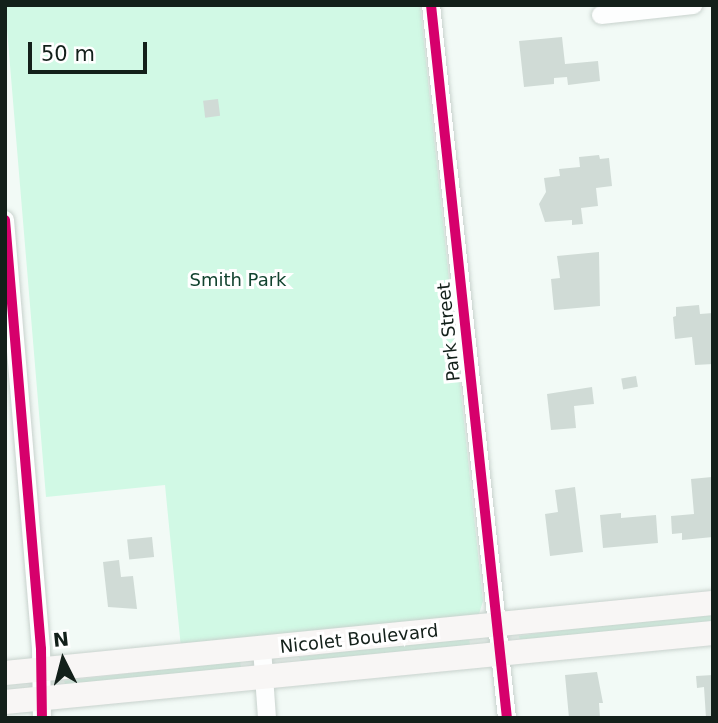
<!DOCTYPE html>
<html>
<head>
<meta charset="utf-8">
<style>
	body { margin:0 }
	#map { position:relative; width:718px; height:723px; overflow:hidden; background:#f2faf6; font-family:"DejaVu Sans",sans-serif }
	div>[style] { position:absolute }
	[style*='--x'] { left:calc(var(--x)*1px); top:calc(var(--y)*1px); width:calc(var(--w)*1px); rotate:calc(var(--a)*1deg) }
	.green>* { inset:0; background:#d1f9e5 }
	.building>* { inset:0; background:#d0dbd6; transform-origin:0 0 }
	.roads { filter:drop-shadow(0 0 2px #c8d2cd) drop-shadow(0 0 2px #c8d2cd) }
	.street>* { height:18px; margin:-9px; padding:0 9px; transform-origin:9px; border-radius:9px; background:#fdfefe }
	.secondary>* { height:24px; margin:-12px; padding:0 12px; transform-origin:12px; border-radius:12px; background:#f8f6f5 }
	.cycleway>* { height:10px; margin:-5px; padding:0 5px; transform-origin:5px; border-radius:5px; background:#d6006c }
	span { translate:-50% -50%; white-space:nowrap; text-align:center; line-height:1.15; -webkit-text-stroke:6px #fff; paint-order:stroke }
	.park-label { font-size:18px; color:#12432f }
	.street-label { font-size:18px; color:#13201a }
	.frame { position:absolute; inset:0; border:7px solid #13201a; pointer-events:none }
	.north { position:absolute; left:28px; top:625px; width:70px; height:70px; -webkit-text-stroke:5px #fff; paint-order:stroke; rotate:354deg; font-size:19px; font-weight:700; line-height:28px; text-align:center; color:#13201a }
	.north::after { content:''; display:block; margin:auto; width:24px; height:32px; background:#13201a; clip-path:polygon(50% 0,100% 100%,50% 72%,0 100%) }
	.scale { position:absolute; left:28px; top:42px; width:119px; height:32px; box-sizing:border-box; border:4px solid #13201a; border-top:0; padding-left:9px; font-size:21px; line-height:24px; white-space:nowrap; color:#13201a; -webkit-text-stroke:5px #fff; paint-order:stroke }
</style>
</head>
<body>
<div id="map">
	<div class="green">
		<i style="clip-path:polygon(5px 5px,420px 5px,483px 601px,479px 614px,181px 648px,165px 485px,46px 497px)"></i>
		<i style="clip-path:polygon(713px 610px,713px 623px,520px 640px,519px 636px)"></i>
		<i style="clip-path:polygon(469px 637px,470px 645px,301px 661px,299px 657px)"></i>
		<i style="clip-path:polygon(240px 661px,241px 668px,66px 685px,64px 681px)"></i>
	</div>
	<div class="building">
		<i style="clip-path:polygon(562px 37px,565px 64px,598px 61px,600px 81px,568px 85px,567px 77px,554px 78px,554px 84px,524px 87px,519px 41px)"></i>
		<i style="left:218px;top:99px;width:17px;height:15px;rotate:83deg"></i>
		<i style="clip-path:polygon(599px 155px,600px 159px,609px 158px,612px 186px,596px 188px,598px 206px,581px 208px,583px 224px,572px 225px,572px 220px,545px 222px,539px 204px,546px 192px,544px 178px,560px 176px,559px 169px,580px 167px,579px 157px)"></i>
		<i style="clip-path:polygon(599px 252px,600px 306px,554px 310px,551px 279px,560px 278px,557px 256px)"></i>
		<i style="clip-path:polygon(699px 305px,700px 314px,713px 313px,713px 364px,695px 365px,692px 337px,675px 339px,673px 317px,676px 316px,676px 307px)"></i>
		<i style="left:636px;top:376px;width:11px;height:15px;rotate:80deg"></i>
		<i style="clip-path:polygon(592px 387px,594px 404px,574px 406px,576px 428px,551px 430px,547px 394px)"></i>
		<i style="clip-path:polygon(712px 477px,713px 537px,682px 540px,682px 533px,672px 534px,671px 516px,694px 514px,691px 479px)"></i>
		<i style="clip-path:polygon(575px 487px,583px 552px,550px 556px,545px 514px,558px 512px,555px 490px)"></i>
		<i style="clip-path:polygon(621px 513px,621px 518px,656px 515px,658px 543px,603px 548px,600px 515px)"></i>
		<i style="left:152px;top:537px;width:20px;height:25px;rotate:84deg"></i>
		<i style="clip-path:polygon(119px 560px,121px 577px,133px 576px,137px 609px,108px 607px,103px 562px)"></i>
		<i style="clip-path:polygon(597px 672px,603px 703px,599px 703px,600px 718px,569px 718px,565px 675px)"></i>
		<i style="clip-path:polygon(713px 675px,713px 718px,706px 718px,704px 687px,697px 688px,696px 676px)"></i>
	</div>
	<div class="roads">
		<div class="street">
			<i style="--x:431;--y:5;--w:717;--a:83.92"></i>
			<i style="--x:601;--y:15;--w:93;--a:-6.2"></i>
			<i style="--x:5;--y:220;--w:431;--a:85.2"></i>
			<i style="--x:41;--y:649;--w:69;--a:89.2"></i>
			<i style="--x:262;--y:648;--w:70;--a:85.9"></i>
		</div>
		<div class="secondary">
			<i style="--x:5;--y:673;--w:711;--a:-5.65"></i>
			<i style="--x:5;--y:702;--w:711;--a:-5.57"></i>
		</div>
	</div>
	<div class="cycleway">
		<i style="--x:431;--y:5;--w:717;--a:83.92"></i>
		<i style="--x:5;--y:220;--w:431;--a:85.2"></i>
		<i style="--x:41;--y:649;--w:69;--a:89.2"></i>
	</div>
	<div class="park-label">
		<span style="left:238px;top:280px">Smith Park</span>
	</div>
	<div class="street-label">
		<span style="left:449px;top:332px;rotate:-96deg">Park Street</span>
		<span style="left:359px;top:639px;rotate:-6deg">Nicolet Boulevard</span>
	</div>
	<div class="frame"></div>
	<div class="north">N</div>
	<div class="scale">50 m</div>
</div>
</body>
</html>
